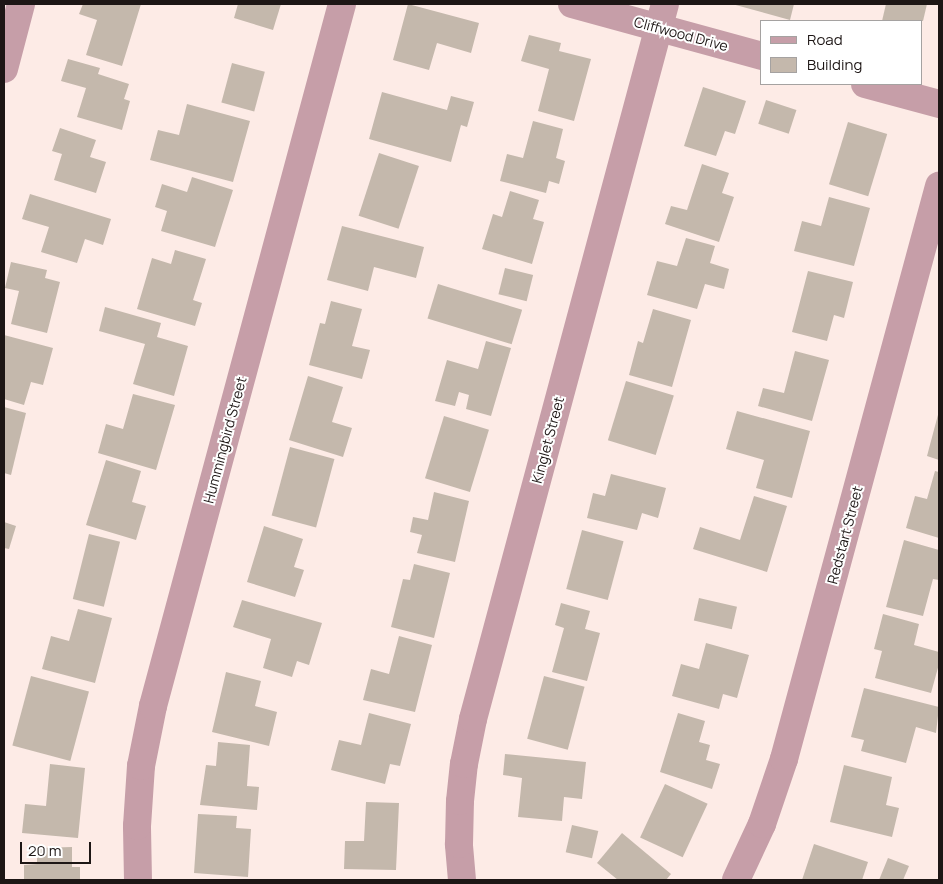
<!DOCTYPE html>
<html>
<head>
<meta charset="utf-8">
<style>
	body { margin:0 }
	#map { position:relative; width:943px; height:884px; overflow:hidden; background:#fdebe6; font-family:Manrope,sans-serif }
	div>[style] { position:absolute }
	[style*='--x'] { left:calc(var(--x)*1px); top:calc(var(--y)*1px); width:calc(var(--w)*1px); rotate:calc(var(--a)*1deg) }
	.building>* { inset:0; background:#c4b8ac; transform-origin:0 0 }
	.minor>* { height:28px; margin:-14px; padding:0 14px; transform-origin:14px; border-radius:14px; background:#c69ea8 }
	span { translate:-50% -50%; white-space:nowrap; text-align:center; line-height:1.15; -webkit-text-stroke:4px #fff; paint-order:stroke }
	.street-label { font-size:14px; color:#1d1615 }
	.frame { position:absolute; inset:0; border:5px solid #1d1615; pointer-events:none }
	.legend { position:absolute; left:760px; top:20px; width:162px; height:65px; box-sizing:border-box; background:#fff; border:1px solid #a5a2a1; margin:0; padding:6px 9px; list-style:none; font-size:15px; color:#1d1615 }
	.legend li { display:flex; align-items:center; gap:10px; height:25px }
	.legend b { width:25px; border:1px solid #a5a2a1 }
	.scale { position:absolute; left:20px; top:842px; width:71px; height:22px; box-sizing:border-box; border:2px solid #1d1615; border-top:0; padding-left:6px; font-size:15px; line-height:18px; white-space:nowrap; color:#1d1615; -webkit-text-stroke:4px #fff; paint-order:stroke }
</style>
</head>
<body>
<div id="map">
	<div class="building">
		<i style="clip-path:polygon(83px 4px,141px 4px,122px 66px,86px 55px,97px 20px,79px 14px)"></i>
		<i style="clip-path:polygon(238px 4px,281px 4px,273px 30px,234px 18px)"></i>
		<i style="clip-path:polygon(408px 4px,479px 23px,471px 53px,437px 43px,429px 70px,393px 60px)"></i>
		<i style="clip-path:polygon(732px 4px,794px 4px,790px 20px)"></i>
		<i style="clip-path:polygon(886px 4px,927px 4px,923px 21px,882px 21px)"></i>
		<i style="clip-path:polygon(529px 35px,561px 43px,559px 51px,591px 59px,574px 121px,538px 111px,549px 69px,521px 61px)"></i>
		<i style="clip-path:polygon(68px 59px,100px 68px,98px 74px,129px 84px,124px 99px,130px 101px,122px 130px,77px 117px,86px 88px,61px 81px)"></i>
		<i style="left:232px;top:63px;width:34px;height:41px;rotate:15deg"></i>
		<i style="clip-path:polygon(703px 87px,746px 101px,735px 134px,725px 131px,716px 156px,684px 146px)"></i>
		<i style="clip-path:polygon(382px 92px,447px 110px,451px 96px,474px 102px,467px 127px,461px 125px,451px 162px,369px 139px)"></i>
		<i style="left:766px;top:100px;width:32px;height:25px;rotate:18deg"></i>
		<i style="clip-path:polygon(187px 104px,250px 121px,233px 182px,150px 160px,158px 130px,179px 135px)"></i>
		<i style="clip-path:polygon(533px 121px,563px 129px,556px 158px,565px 161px,559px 184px,549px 181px,546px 193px,500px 181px,507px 154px,523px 158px)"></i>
		<i style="left:848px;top:122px;width:41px;height:65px;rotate:17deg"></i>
		<i style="clip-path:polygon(60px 128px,96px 140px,90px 157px,106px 162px,96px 193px,54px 180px,62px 154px,52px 151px)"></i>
		<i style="left:379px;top:153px;width:42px;height:66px;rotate:18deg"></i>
		<i style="clip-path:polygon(702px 164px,729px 173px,722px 193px,734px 197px,719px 242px,665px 224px,671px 206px,687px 210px)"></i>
		<i style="clip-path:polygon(192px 177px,233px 190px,215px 247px,161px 231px,167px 211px,155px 207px,162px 184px,187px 192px)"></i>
		<i style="clip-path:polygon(510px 191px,539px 200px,533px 219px,544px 222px,532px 264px,482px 249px,493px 214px,502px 217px)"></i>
		<i style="clip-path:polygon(30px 194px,111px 219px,103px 245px,85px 239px,77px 263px,41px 252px,49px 227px,22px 219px)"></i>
		<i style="clip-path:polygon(829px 197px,870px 208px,854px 266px,794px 251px,802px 221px,821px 226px)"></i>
		<i style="clip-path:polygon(342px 226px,424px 247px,416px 278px,374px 267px,368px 291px,327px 280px)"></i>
		<i style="clip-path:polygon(686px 238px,715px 246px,710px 263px,729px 269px,724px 289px,705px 284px,697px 309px,647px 295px,657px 261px,677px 266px)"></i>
		<i style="clip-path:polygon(175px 250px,206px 259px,193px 300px,202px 303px,195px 326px,137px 309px,152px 258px,171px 264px)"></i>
		<i style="clip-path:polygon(11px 262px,47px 270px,45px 278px,60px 282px,47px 333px,11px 324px,19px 291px,5px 288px)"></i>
		<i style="left:505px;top:268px;width:29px;height:27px;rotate:14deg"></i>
		<i style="clip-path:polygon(808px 271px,853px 282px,844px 318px,834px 315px,827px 341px,792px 332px)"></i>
		<i style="left:438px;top:284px;width:88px;height:36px;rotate:17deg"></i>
		<i style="clip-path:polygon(331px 301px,362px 309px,352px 346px,370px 350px,362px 379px,309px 365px,320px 323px,325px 324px)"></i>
		<i style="clip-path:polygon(105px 307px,161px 323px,157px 337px,188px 346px,174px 396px,133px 384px,145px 344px,99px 331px)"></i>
		<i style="clip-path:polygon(653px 309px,691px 320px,672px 387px,629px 375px,638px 341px,643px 343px)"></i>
		<i style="clip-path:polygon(4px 335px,53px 348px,43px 385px,31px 382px,24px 405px,4px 399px)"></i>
		<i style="clip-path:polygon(486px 341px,511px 348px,491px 416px,466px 409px,469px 395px,459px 392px,455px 406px,435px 401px,447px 360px,478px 369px)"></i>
		<i style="clip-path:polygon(795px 351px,829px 360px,812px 421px,758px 406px,763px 388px,784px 393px)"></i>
		<i style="clip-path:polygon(308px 376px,343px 387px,332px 422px,352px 428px,343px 457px,289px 440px)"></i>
		<i style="left:626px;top:381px;width:50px;height:62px;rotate:17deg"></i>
		<i style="clip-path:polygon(133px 394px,175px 405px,156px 470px,98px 453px,106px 424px,123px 429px)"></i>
		<i style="clip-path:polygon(4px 407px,26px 413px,11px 475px,4px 473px)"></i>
		<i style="clip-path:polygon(737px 411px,810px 431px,792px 498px,756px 488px,764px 460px,726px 449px)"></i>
		<i style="clip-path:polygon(939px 411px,939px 460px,927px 456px)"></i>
		<i style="left:444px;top:416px;width:47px;height:65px;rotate:17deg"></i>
		<i style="left:290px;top:447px;width:46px;height:71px;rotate:15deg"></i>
		<i style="clip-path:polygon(106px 460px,141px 471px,132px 502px,146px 506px,136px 540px,86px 525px)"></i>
		<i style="clip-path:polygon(935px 471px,939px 472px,939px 538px,906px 528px,915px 496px,927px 499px)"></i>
		<i style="clip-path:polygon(611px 474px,666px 488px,658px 518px,642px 513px,637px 530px,587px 518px,593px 493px,605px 496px)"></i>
		<i style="clip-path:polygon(434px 492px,469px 501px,455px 562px,417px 553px,422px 535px,410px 532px,413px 517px,428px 520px)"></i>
		<i style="clip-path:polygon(754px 496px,787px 506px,767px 572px,693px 549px,700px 527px,740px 540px)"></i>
		<i style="clip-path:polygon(4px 522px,16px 526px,9px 549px,4px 548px)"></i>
		<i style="clip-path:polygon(264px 526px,303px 539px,294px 567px,304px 570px,295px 597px,247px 582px)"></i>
		<i style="left:582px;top:530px;width:43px;height:61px;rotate:15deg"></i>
		<i style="left:89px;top:534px;width:32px;height:67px;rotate:14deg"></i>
		<i style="clip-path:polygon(904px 540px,939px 550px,939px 580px,933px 579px,923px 616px,886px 607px)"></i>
		<i style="clip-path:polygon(414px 564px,450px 573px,434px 638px,391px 627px,403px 579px,410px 580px)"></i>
		<i style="left:699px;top:598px;width:39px;height:23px;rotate:13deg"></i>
		<i style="clip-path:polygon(242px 600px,322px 623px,309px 665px,297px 661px,292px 677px,263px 668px,271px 639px,233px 627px)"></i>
		<i style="clip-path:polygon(561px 603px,590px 611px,585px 629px,600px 633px,587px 681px,552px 672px,564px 628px,555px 625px)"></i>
		<i style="clip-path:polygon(78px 609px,112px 618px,95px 683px,42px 669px,51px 636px,69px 641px)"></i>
		<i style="clip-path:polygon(883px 614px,919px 624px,914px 645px,939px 652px,939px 664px,931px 693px,875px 678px,882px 651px,874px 649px)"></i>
		<i style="clip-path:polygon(399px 636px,432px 645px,415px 712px,363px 700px,371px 669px,389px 674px)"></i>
		<i style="clip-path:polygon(706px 643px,749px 655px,737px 698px,723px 694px,719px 709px,672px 696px,681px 664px,699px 669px)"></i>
		<i style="clip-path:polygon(226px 672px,261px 681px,255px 706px,277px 712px,269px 746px,212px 732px)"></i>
		<i style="left:31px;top:676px;width:60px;height:72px;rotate:15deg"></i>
		<i style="left:544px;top:676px;width:42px;height:65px;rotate:15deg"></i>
		<i style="clip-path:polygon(864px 688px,939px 707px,936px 733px,916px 727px,906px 763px,861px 751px,864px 740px,851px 737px)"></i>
		<i style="clip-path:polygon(369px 713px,411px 724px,400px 766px,390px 764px,385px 784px,331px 770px,339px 740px,361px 745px)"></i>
		<i style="clip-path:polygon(678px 713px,705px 721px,699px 742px,710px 745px,706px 760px,720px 764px,712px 789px,660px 772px)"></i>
		<i style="clip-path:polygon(218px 742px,250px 745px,247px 786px,259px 787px,257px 810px,200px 805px,206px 765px,216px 766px)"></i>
		<i style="clip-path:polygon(505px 754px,586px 762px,582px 799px,564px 797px,562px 821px,518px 817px,522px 778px,503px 775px)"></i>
		<i style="clip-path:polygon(50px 764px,85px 768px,78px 838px,22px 833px,25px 804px,46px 806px)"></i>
		<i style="clip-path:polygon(844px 765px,892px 777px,886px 805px,899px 808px,892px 837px,830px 822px)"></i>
		<i style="left:665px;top:784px;width:47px;height:59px;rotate:25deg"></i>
		<i style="clip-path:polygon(366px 802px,399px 803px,396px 870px,344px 869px,345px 841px,364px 841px)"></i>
		<i style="clip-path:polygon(198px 814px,237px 816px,236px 828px,251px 829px,248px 877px,194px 873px)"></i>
		<i style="left:572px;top:825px;width:27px;height:28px;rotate:13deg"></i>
		<i style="clip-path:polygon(622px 833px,671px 874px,666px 880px,618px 880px,597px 863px)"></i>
		<i style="clip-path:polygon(814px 844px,868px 862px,862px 880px,802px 880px)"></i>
		<i style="clip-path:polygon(72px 847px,72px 867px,80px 867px,80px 880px,24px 880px,24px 865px,37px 864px,37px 848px)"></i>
		<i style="clip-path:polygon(888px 858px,909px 866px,903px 880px,879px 880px)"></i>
	</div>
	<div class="minor">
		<i style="--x:572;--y:4;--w:197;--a:15.3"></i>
		<i style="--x:4;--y:69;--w:67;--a:-75.3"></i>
		<i style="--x:865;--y:84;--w:77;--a:15.1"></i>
		<i style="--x:138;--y:880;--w:54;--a:-91.1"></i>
		<i style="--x:137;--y:826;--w:60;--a:-86.2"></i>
		<i style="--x:141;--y:766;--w:61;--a:-78.7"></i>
		<i style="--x:153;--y:706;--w:727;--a:-74.93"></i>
		<i style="--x:462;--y:880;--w:36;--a:-95"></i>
		<i style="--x:459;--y:844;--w:43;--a:-88.7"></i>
		<i style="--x:460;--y:801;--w:37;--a:-84"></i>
		<i style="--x:464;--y:764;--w:46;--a:-78.7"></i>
		<i style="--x:473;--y:719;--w:740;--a:-74.97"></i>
		<i style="--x:736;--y:880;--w:62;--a:-65.1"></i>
		<i style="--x:762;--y:824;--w:69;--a:-71.3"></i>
		<i style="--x:784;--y:759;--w:594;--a:-74.86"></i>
	</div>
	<div class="street-label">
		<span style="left:681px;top:34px;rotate:15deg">Cliffwood Drive</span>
		<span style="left:225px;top:440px;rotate:-75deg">Hummingbird Street</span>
		<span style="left:548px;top:440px;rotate:-75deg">Kinglet Street</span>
		<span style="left:845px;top:535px;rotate:-75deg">Redstart Street</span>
	</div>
	<div class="frame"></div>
	<ul class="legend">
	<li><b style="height:6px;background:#c69ea8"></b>Road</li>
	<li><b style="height:14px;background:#c4b8ac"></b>Building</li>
	</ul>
	<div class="scale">20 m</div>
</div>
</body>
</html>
